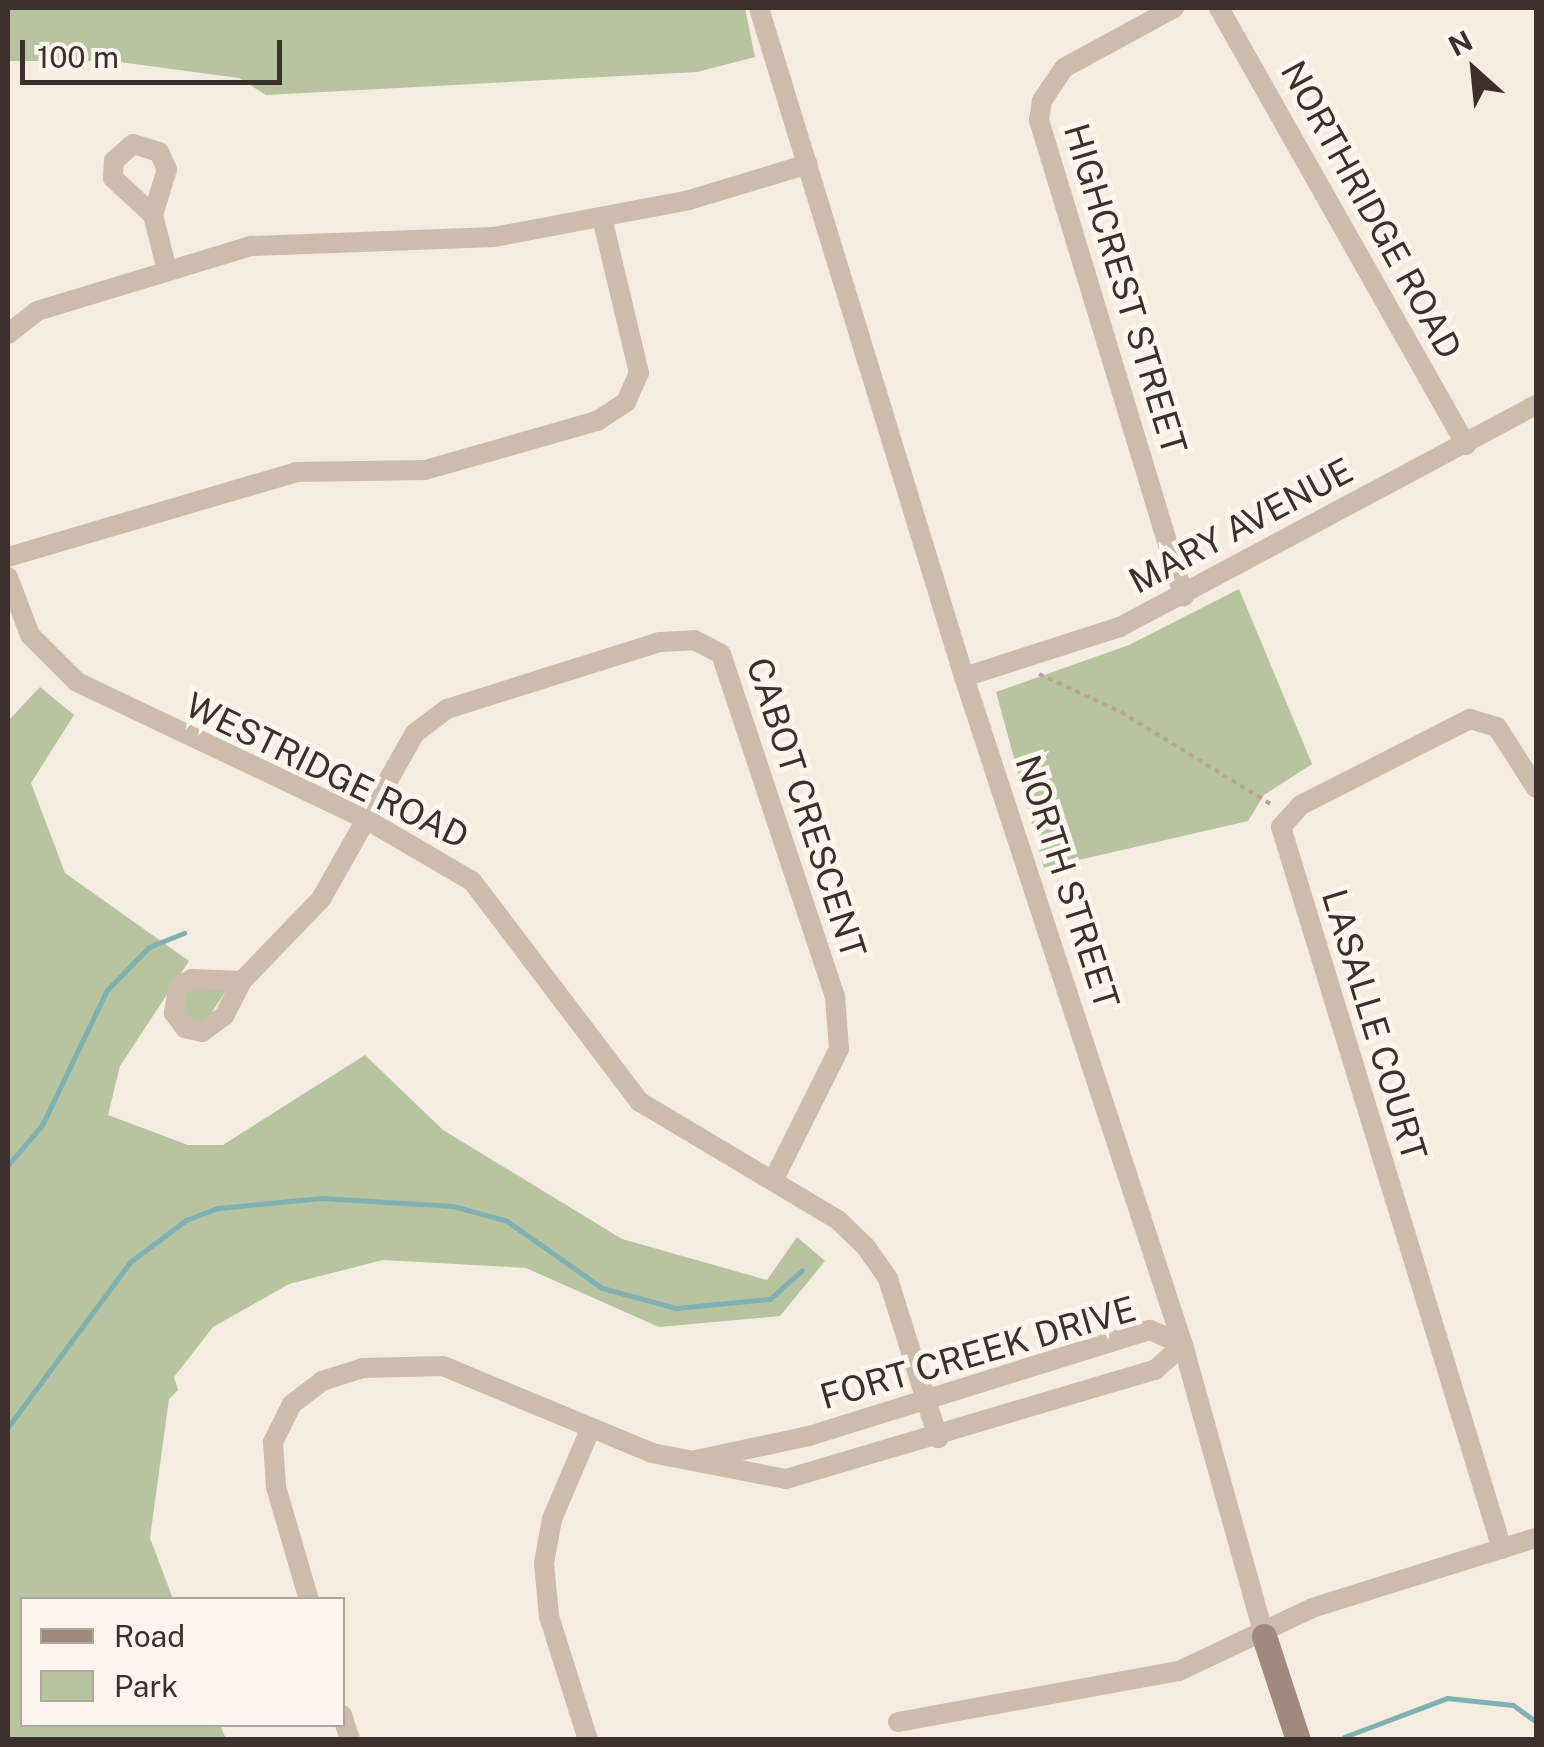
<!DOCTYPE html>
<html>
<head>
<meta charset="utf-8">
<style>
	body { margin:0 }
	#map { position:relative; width:1544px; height:1747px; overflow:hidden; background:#f4ebe1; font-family:"Public Sans",sans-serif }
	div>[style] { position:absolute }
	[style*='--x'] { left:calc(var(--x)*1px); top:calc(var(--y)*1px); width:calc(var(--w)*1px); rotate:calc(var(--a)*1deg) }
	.green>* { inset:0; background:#b8c4a0 }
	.stream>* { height:5px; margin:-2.5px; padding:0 2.5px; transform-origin:2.5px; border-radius:2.5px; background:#7fb0b2 }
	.path>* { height:4px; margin-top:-2px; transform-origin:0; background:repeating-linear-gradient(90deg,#b9a596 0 5px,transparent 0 10px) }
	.street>* { height:20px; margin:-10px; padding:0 10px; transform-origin:10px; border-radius:10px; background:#cdbbac }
	.secondary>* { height:25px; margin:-12.5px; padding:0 12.5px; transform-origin:12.5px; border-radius:12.5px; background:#a18a7d }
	span { translate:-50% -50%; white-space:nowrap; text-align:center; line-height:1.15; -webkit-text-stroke:10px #fbf5ee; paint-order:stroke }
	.street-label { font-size:35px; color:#3b302b }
	.frame { position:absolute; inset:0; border:10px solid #3b302b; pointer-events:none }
	.legend { position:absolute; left:20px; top:1597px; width:325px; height:130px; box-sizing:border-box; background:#fbf5ee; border:2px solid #aea6a0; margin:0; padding:12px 18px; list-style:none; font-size:30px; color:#3b302b }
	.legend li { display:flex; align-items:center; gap:20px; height:50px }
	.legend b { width:50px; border:2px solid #aea6a0 }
	.north { position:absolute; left:1424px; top:20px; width:100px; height:100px; -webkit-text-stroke:8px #fbf5ee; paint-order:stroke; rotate:333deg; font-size:28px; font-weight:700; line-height:40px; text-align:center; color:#3b302b }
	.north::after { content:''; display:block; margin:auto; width:35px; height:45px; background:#3b302b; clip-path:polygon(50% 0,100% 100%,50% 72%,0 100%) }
	.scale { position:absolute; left:20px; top:40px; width:262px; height:45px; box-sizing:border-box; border:5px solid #3b302b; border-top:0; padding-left:12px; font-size:30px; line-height:35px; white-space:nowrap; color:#3b302b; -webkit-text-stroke:8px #fbf5ee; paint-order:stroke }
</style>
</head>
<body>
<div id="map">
	<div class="green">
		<i style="clip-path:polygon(8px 8px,745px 8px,755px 57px,697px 72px,266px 95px,239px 78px,112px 61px,8px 61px)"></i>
		<i style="clip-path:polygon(1239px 589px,1312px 764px,1264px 795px,1248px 821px,1044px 868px,996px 692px,1129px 645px)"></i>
		<i style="clip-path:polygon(40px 687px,74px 715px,31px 783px,65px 873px,189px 961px,120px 1066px,108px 1115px,188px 1145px,223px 1145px,365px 1055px,443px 1130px,622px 1239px,767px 1280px,797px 1237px,825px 1261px,780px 1316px,659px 1327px,526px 1268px,383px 1260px,289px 1284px,213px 1327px,174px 1377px,178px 1390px,169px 1399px,150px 1538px,173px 1599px,22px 1600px,22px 1724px,220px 1725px,226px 1739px,8px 1739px,8px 721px)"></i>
		<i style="clip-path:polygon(193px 988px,227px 989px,205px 1023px,184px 1018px,182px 996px)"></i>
	</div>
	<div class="stream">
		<i style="--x:8;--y:1165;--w:52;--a:-49.6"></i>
		<i style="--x:42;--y:1125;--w:150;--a:-64.3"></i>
		<i style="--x:107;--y:990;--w:60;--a:-45.7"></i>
		<i style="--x:149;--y:947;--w:38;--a:-22"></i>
		<i style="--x:8;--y:1427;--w:205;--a:-53.5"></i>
		<i style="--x:130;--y:1262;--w:70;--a:-36.9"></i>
		<i style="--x:186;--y:1220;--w:34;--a:-21"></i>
		<i style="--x:218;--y:1208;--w:104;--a:-5.5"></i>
		<i style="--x:322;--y:1198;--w:131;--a:3.5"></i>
		<i style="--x:453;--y:1206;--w:56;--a:15.5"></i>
		<i style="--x:507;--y:1221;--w:116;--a:35.2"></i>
		<i style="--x:602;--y:1288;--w:77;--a:15.1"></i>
		<i style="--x:676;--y:1308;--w:94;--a:-5.5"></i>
		<i style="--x:770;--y:1299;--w:43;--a:-42.2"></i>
		<i style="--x:1344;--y:1737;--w:110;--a:-20.7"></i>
		<i style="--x:1447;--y:1698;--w:66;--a:6.1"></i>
		<i style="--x:1513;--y:1705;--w:29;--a:36"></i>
	</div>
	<div class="path">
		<i style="--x:1039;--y:674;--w:90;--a:24.9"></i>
		<i style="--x:1121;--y:712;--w:180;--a:31.6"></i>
	</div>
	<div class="street">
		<i style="--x:759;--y:8;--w:700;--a:72.96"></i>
		<i style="--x:964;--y:677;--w:703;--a:71.85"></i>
		<i style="--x:1183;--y:1345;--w:302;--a:74.4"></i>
		<i style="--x:1174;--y:8;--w:125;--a:151.4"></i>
		<i style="--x:1064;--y:68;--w:40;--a:124"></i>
		<i style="--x:1042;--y:101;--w:19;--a:99"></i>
		<i style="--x:1039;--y:120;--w:498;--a:73.1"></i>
		<i style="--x:1219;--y:8;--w:502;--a:60.52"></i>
		<i style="--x:133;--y:144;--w:27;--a:17"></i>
		<i style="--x:159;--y:152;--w:19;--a:65"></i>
		<i style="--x:167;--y:169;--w:48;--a:106.9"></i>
		<i style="--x:153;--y:215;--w:54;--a:-137.2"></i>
		<i style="--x:113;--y:178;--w:17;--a:-87"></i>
		<i style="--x:114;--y:161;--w:25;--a:-42"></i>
		<i style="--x:153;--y:215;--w:57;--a:75.7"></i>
		<i style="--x:8;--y:334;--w:37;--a:-38"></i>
		<i style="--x:37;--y:311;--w:224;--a:-16.9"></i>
		<i style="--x:251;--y:246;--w:243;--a:-2.1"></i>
		<i style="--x:494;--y:237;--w:198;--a:-10.7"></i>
		<i style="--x:689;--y:200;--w:124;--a:-16.8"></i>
		<i style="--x:8;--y:557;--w:300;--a:-16.4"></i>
		<i style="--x:296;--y:472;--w:129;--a:-0.9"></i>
		<i style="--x:425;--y:470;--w:179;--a:-15.9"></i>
		<i style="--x:597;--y:421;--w:35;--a:-33"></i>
		<i style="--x:626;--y:402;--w:32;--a:-66"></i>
		<i style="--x:639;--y:373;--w:159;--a:-103.4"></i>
		<i style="--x:8;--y:577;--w:62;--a:69.2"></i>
		<i style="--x:30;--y:635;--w:66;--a:45"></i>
		<i style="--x:77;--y:682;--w:318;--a:25.4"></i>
		<i style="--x:364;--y:818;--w:125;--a:30.3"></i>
		<i style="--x:472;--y:881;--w:278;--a:52.8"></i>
		<i style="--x:640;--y:1102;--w:230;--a:30.8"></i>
		<i style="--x:838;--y:1220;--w:39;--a:44"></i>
		<i style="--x:866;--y:1247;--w:39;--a:55"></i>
		<i style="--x:888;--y:1279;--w:167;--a:72.5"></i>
		<i style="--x:964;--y:677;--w:164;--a:-17.8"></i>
		<i style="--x:1120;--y:627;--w:472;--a:-28.1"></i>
		<i style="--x:192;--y:979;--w:50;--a:2.3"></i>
		<i style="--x:242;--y:981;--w:39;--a:117"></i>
		<i style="--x:224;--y:1016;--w:27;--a:144"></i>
		<i style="--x:202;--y:1032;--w:17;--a:-167"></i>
		<i style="--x:185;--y:1028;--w:19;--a:-126"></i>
		<i style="--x:174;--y:1013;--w:26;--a:-81"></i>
		<i style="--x:178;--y:987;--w:16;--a:-30"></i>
		<i style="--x:242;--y:981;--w:114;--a:-46.1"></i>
		<i style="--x:321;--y:899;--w:191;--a:-60.5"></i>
		<i style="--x:415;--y:733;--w:40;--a:-37"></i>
		<i style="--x:447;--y:709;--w:223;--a:-17.5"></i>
		<i style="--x:660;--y:642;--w:34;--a:-3"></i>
		<i style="--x:694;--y:640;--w:30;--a:27"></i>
		<i style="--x:721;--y:654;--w:360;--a:71.6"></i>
		<i style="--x:835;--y:996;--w:53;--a:85.7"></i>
		<i style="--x:839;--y:1049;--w:145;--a:116.6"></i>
		<i style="--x:696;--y:1460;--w:116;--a:-12"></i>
		<i style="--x:809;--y:1436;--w:357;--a:-17.3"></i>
		<i style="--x:1150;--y:1330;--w:36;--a:24"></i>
		<i style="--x:1502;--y:1549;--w:755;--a:-107.02"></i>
		<i style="--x:1281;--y:827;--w:30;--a:-48"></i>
		<i style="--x:1301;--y:805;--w:190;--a:-27"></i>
		<i style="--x:1470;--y:719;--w:28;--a:17"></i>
		<i style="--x:1497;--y:727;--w:72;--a:57.4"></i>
		<i style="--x:309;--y:1600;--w:118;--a:-106.3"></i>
		<i style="--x:276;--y:1487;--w:45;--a:-93.8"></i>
		<i style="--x:273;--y:1442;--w:42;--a:-63.4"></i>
		<i style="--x:292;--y:1404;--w:38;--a:-37"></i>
		<i style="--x:322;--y:1381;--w:43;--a:-17.6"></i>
		<i style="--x:363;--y:1368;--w:80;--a:-1.4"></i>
		<i style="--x:443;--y:1366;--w:226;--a:22.6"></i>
		<i style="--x:652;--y:1453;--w:136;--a:11"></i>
		<i style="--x:786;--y:1479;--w:385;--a:-16.5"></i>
		<i style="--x:1155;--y:1370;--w:38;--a:-42"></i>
		<i style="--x:342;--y:1715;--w:26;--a:72"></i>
		<i style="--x:898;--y:1722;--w:286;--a:-10.3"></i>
		<i style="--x:1179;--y:1671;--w:147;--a:-25.3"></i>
		<i style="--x:1312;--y:1608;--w:235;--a:-17.4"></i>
		<i style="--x:588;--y:1740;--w:130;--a:-107.5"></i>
		<i style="--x:549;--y:1616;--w:53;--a:-95.4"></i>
		<i style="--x:544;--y:1563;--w:45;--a:-79.7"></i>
		<i style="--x:552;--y:1519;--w:97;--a:-66.9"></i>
	</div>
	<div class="secondary">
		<i style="--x:1264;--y:1636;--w:109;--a:71.9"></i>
	</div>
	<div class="street-label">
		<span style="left:1371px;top:210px;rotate:61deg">NORTHRIDGE ROAD</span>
		<span style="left:1125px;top:289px;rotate:73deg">HIGHCREST STREET</span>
		<span style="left:1241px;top:526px;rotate:-28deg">MARY AVENUE</span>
		<span style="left:327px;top:771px;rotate:26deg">WESTRIDGE ROAD</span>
		<span style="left:806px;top:808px;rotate:72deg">CABOT CRESCENT</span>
		<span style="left:1067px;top:882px;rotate:72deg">NORTH STREET</span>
		<span style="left:1374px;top:1025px;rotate:73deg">LASALLE COURT</span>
		<span style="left:978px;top:1353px;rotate:-16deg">FORT CREEK DRIVE</span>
	</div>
	<div class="frame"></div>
	<ul class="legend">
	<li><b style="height:12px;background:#a18a7d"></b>Road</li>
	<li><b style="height:28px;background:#b8c4a0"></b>Park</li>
	</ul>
	<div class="north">N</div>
	<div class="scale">100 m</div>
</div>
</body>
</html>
